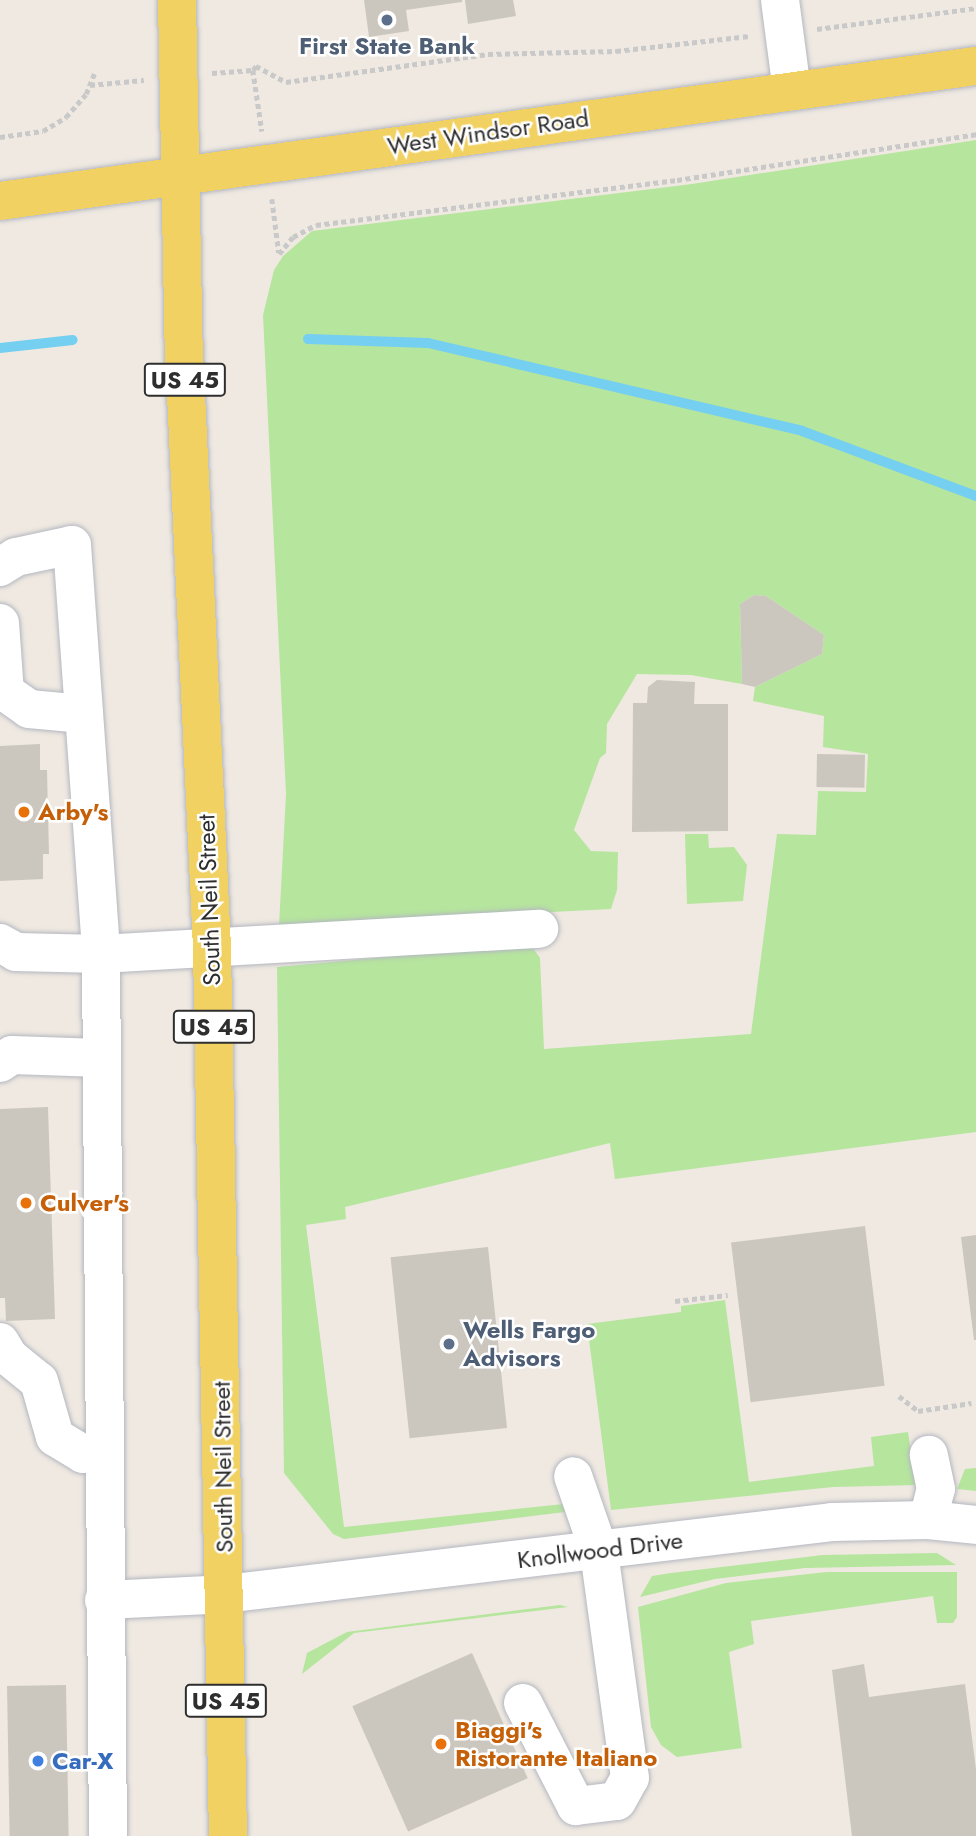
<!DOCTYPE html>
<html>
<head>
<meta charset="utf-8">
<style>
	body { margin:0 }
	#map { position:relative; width:976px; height:1836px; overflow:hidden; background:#efe9e1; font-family:Jost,sans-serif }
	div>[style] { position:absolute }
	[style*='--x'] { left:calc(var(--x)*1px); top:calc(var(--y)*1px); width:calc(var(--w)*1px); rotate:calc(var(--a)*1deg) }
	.green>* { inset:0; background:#b6e59e }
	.stream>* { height:10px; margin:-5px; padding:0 5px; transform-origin:5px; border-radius:5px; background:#75cff0 }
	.building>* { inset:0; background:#cbc7bf; transform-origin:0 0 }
	.path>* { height:4.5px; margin-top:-2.25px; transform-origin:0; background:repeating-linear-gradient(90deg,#c9c9c9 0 5px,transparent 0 8.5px) }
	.roads { filter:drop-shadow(0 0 2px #b4b7c1) drop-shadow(0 0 2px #b4b7c1) }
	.minor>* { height:38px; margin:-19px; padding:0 19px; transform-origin:19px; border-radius:19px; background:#fff }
	.major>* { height:38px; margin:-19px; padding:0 19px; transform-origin:19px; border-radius:19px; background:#f2d163 }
	.dots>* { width:19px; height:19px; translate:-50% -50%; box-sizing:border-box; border:4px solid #fff; border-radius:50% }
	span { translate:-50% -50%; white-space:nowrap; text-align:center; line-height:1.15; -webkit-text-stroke:5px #fff; paint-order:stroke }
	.shield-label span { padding:2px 5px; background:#fff; border:2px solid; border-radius:5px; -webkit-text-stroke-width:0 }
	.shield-label { font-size:23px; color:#2e2e2e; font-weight:700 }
	.service-label { font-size:24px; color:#4e5e75; font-weight:700 }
	.left { translate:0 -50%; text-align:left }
	.street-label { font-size:24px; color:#2e2e2e }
	.food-label { font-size:24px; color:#c56008; font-weight:700 }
	.shop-label { font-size:24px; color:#366cbe; font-weight:700 }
</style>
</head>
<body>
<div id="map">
	<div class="green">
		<i style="clip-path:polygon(976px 140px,976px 1132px,615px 1179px,610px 1143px,345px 1207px,346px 1219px,306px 1225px,344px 1527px,564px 1504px,565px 1512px,344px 1539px,333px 1534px,284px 1473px,277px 967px,530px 944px,540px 958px,544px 1049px,751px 1034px,777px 834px,816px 835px,818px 791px,866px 792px,868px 754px,823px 747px,824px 716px,753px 701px,755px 687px,822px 654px,824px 635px,766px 596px,754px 595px,740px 604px,742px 684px,691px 675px,637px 674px,607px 724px,606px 753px,600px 758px,574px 830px,591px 851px,618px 852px,617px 890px,611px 909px,279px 926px,286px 794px,263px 315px,274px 270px,283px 256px,312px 231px,692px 184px)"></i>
		<i style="clip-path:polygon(685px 834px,708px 834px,709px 848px,734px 847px,747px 865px,743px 901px,687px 904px)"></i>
		<i style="clip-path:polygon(725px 1300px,749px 1482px,874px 1466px,871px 1437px,908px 1432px,916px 1485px,833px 1487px,611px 1510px,587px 1324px,681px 1312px,681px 1306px)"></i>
		<i style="clip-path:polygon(976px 1468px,976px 1491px,957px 1489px,965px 1469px)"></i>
		<i style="clip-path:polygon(937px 1553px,956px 1565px,805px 1568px,715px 1579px,640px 1597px,652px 1576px,671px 1573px,823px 1555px)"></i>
		<i style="clip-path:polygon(827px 1572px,957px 1572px,957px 1617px,953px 1623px,937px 1623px,933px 1596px,751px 1621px,754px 1644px,729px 1652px,742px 1748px,677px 1757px,661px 1745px,651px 1727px,638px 1607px,726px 1583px)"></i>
		<i style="clip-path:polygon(560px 1605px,568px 1607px,354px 1633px,302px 1674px,307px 1653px,347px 1632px)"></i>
	</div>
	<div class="stream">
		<i style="--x:308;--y:339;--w:120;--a:1.9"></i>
		<i style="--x:428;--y:343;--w:384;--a:13.2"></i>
		<i style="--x:802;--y:431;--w:186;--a:20.5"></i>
		<i style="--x:0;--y:348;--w:73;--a:-6.3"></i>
	</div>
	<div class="building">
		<i style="clip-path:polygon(364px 0,462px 0,462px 2px,406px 10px,409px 31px,369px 37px)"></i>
		<i style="clip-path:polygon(465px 0,513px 0,516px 16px,468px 24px)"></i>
		<i style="clip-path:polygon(754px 595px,766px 596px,824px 635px,822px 654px,755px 687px,742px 684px,740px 604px)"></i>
		<i style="clip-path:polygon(657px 680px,695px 682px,694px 704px,728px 704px,728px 831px,632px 832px,633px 703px,647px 703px,648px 687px)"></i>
		<i style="clip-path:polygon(40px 744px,40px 770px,47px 770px,49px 854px,43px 854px,43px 879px,0 881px,0 746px)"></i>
		<i style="left:817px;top:754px;width:48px;height:33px;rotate:1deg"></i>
		<i style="clip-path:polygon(48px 1107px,55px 1319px,6px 1321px,5px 1298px,0 1298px,0 1109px)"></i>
		<i style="left:865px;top:1226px;width:161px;height:135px;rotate:83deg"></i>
		<i style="clip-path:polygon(976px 1235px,976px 1340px,974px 1340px,961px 1237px)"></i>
		<i style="left:488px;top:1247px;width:182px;height:98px;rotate:84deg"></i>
		<i style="left:472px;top:1653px;width:137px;height:131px;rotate:66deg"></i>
		<i style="clip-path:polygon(864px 1664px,869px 1697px,965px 1684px,976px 1769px,976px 1836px,852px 1836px,832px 1670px)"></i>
		<i style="left:66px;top:1685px;width:151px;height:59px;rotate:89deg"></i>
	</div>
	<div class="path">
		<i style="--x:817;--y:29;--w:160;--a:-7.5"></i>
		<i style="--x:253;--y:70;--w:5;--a:-53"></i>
		<i style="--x:256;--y:66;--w:34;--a:28"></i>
		<i style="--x:286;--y:82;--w:204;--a:-7.9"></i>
		<i style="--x:488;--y:54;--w:128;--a:-1.3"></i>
		<i style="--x:616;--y:51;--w:134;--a:-6.4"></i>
		<i style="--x:212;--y:73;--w:41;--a:-4.2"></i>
		<i style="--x:253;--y:70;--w:62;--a:81.6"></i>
		<i style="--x:90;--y:85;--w:54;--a:-5.3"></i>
		<i style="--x:0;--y:137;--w:43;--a:-7.9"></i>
		<i style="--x:43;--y:131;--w:27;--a:-31"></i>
		<i style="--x:66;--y:117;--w:30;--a:-49"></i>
		<i style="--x:86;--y:94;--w:22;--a:-68"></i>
		<i style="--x:272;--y:199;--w:54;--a:82.6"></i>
		<i style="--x:279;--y:254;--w:22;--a:-51"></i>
		<i style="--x:293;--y:237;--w:26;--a:-28"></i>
		<i style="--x:316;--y:225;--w:364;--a:-7.1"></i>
		<i style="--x:677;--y:180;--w:303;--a:-8.7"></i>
		<i style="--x:675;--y:1301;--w:53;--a:-6.5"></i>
		<i style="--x:899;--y:1396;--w:24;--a:38"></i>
		<i style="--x:918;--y:1411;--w:54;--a:-8.6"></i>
	</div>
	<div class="roads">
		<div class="minor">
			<i style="--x:780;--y:0;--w:92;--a:82.5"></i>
			<i style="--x:0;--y:567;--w:19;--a:-32"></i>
			<i style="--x:16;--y:557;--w:57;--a:-12.1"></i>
			<i style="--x:72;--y:545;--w:410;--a:85.9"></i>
			<i style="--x:101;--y:954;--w:882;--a:89.55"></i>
			<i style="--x:0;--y:623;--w:69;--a:85.9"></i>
			<i style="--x:5;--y:692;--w:29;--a:35"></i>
			<i style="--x:29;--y:709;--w:55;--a:5.2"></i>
			<i style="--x:0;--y:943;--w:18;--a:29"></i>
			<i style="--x:16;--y:952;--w:85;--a:1.3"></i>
			<i style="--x:101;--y:954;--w:439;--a:-3.3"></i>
			<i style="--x:0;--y:1063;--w:14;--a:-34"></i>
			<i style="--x:12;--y:1055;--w:89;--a:1.9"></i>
			<i style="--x:0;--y:1342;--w:17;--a:59"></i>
			<i style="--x:9;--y:1357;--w:38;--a:39"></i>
			<i style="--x:39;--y:1381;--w:58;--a:74.1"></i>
			<i style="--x:55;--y:1437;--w:33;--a:31"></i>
			<i style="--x:83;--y:1454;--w:21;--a:0"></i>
			<i style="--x:928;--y:1520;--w:32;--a:-76"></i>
			<i style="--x:936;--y:1489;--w:35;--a:-102"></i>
			<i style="--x:104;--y:1600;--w:121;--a:-2.8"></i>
			<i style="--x:225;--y:1594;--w:611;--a:-6.76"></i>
			<i style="--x:832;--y:1522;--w:96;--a:-1.2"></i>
			<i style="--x:928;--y:1520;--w:48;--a:5.9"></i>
			<i style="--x:523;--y:1703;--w:116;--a:62.8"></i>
			<i style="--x:576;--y:1806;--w:41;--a:-7"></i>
			<i style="--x:617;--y:1801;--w:26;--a:-61"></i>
			<i style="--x:630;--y:1778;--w:229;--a:-97.8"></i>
			<i style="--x:599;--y:1551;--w:79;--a:-109.1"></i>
		</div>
		<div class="major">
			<i style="--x:177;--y:0;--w:352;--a:88.9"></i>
			<i style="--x:184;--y:352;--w:598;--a:87.31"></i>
			<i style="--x:212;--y:949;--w:887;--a:88.97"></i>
			<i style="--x:0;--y:201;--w:985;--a:-7.88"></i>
		</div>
	</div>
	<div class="dots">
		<i style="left:387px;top:20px;background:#5c6f8a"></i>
		<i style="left:24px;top:812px;background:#e8710a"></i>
		<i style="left:26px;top:1203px;background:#e8710a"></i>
		<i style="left:449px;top:1344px;background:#5c6f8a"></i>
		<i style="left:441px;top:1744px;background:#e8710a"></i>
		<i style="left:38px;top:1761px;background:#3f7fe0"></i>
	</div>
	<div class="shield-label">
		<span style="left:185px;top:380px">US 45</span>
		<span style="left:214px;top:1027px">US 45</span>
		<span style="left:226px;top:1701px">US 45</span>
	</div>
	<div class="service-label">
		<span style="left:387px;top:46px">First State Bank</span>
		<span class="left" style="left:463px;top:1344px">Wells Fargo<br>Advisors</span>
	</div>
	<div class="street-label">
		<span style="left:488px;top:132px;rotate:-8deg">West Windsor Road</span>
		<span style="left:209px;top:900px;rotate:-92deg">South Neil Street</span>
		<span style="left:223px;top:1467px;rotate:-91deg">South Neil Street</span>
		<span style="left:600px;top:1550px;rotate:-7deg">Knollwood Drive</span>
	</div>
	<div class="food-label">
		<span class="left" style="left:38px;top:812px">Arby's</span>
		<span class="left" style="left:40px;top:1203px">Culver's</span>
		<span class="left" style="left:455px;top:1744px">Biaggi's<br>Ristorante Italiano</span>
	</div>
	<div class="shop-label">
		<span class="left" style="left:52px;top:1761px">Car-X</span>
	</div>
</div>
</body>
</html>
